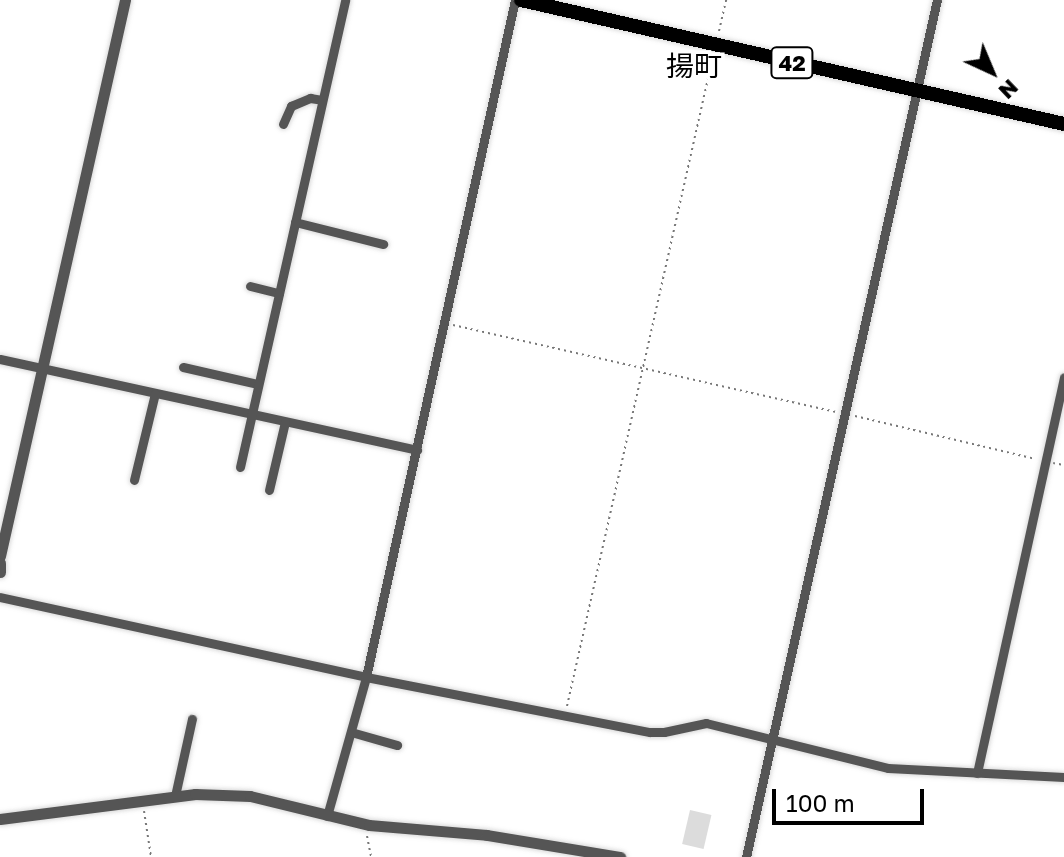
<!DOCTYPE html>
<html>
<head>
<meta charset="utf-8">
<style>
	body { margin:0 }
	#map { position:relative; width:1064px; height:857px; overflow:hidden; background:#fff; font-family:"Golos Text","Noto Sans JP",sans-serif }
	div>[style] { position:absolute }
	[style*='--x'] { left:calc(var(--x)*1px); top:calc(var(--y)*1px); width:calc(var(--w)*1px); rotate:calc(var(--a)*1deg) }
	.green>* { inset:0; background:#dcdcdc; transform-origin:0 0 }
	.path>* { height:2px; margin-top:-1px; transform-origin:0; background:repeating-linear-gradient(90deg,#777 0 2px,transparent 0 6px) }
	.roads { filter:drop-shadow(0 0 2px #dbdbdb) drop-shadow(0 0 2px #dbdbdb) }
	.minor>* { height:9px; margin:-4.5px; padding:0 4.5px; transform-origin:4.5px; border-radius:4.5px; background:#555 }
	.tertiary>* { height:11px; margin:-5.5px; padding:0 5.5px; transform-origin:5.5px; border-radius:5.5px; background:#555 }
	.primary>* { height:14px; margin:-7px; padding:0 7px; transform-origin:7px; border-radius:7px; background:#000 }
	span { translate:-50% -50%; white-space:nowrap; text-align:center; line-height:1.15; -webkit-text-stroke:7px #fff; paint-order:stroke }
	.shield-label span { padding:2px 6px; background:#fff; border:2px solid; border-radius:6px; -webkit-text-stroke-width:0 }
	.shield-label { font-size:22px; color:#000; font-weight:700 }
	.quarter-label { font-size:28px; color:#000 }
	.north { position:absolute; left:952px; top:32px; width:80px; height:80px; -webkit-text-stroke:6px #fff; paint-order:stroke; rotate:136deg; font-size:22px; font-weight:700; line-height:32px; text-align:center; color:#000 }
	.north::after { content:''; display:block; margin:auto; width:28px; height:36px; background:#000; clip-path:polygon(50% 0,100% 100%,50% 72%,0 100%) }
	.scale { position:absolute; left:772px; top:789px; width:152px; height:36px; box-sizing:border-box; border:4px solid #000; border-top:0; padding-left:10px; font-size:24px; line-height:28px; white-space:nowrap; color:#000; -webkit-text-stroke:6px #fff; paint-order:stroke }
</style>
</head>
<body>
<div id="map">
	<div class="green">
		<i style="left:690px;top:810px;width:22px;height:35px;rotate:13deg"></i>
	</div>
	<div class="path">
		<i style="--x:719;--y:31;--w:32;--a:-77"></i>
		<i style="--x:453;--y:325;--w:394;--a:12.8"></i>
		<i style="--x:855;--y:416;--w:185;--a:13.4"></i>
		<i style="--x:1053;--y:463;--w:11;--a:10"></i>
		<i style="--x:567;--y:706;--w:666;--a:-77.34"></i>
		<i style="--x:144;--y:811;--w:47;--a:81.3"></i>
		<i style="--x:367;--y:836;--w:21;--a:79"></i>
	</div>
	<div class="roads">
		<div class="minor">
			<i style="--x:283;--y:124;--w:20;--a:-66"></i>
			<i style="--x:291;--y:106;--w:21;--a:-23"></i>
			<i style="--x:310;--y:98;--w:12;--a:9"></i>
			<i style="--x:295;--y:222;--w:91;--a:14"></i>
			<i style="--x:250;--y:286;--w:30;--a:14"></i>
			<i style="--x:0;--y:359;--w:427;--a:12.3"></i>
			<i style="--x:183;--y:367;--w:77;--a:12.8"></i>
			<i style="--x:240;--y:467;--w:479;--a:-77.3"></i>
			<i style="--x:134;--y:480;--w:89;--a:-76.4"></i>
			<i style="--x:269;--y:490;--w:70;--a:-76.8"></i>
			<i style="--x:0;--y:597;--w:375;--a:12.3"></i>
			<i style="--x:366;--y:677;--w:289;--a:11"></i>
			<i style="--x:650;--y:732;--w:14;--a:0"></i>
			<i style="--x:664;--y:732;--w:43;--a:-12.1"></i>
			<i style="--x:706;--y:723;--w:187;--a:13.9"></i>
			<i style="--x:888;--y:768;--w:176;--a:2.9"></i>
			<i style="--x:351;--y:732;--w:48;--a:15.8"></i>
			<i style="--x:977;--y:773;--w:405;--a:-77.6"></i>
			<i style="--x:175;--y:796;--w:79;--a:-77.6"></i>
			<i style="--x:327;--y:816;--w:144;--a:-74.3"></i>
			<i style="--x:366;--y:677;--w:693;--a:-77.59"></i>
			<i style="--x:746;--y:857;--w:878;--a:-77.44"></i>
		</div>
		<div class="tertiary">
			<i style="--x:0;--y:556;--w:570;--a:-77.33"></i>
			<i style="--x:0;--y:563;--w:9;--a:90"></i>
			<i style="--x:0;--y:819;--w:197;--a:-7.3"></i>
			<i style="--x:195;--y:794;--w:55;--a:2.1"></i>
			<i style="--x:250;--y:796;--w:122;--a:13.7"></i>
			<i style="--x:369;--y:825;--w:118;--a:4.8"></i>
			<i style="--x:487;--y:835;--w:135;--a:9.4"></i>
		</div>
		<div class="primary">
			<i style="--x:521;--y:0;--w:557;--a:12.86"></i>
		</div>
	</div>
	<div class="shield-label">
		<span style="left:792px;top:63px">42</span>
	</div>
	<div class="quarter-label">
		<span style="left:694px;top:66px">揚町</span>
	</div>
	<div class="north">N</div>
	<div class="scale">100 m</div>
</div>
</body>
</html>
